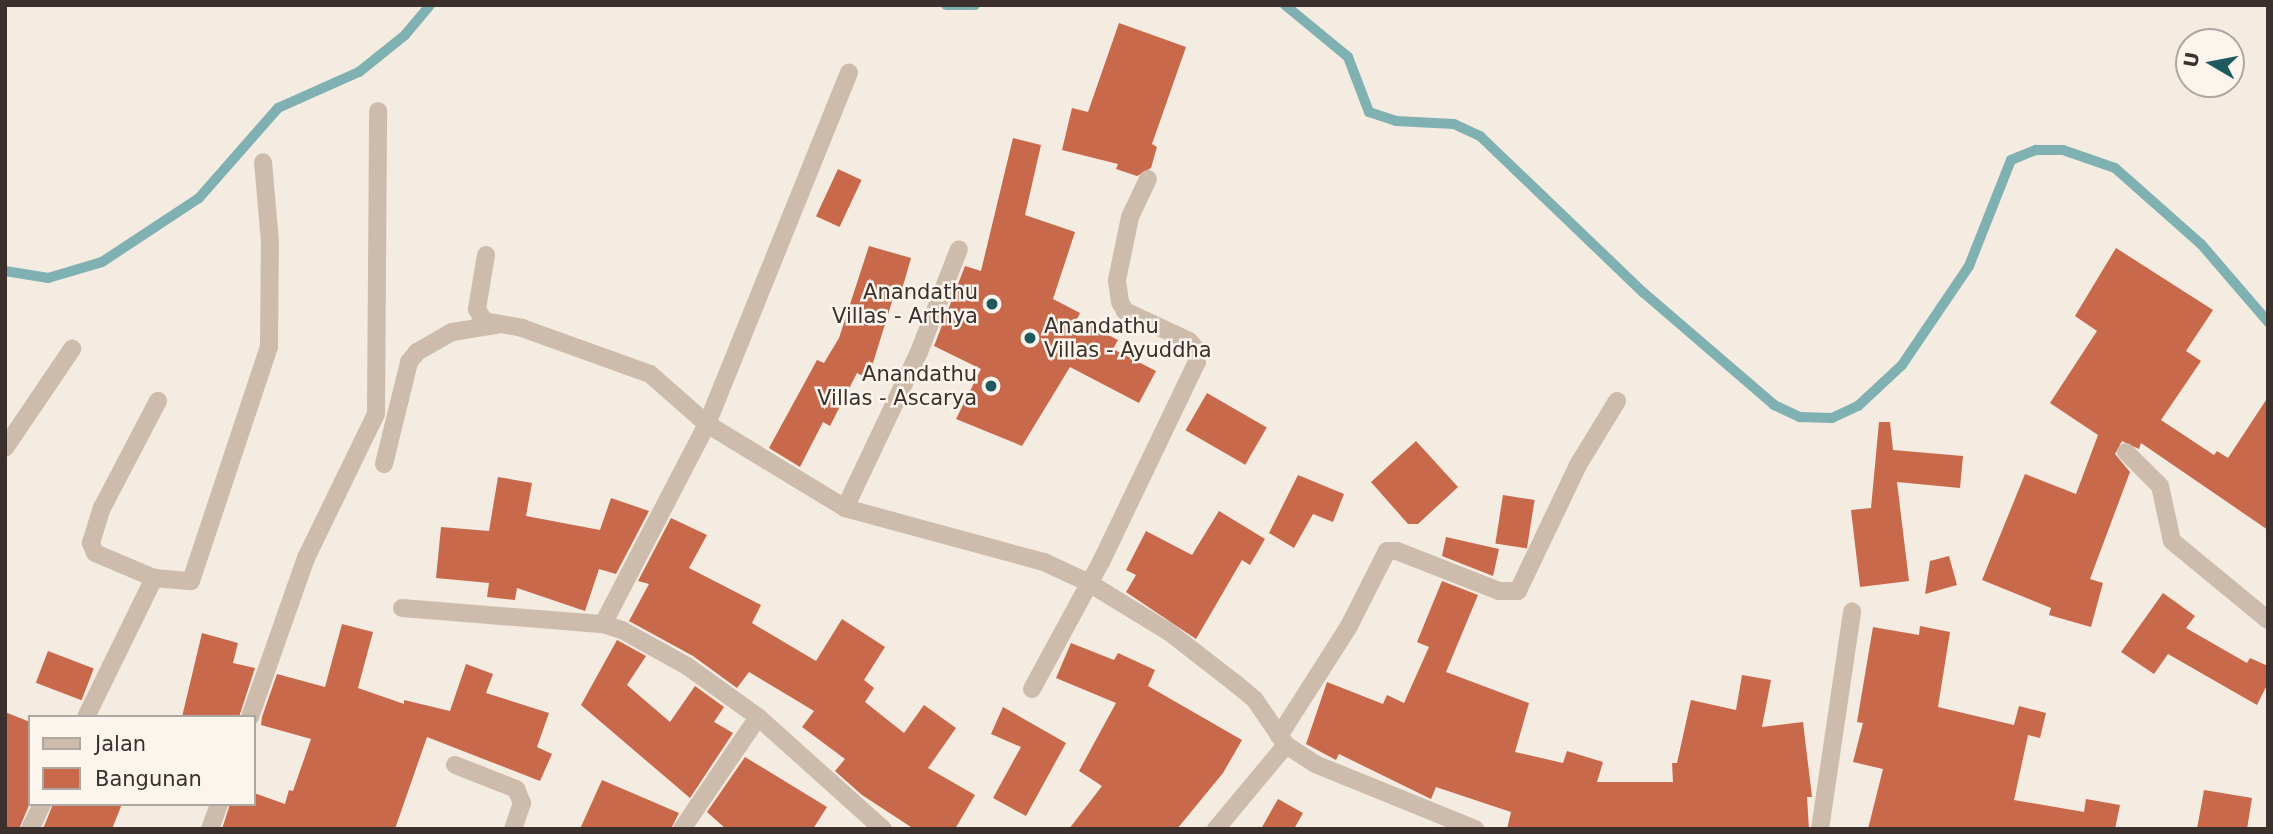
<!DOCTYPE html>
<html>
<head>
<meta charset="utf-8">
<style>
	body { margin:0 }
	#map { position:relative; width:2273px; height:834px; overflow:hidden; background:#f4ebe1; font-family:"DejaVu Sans",sans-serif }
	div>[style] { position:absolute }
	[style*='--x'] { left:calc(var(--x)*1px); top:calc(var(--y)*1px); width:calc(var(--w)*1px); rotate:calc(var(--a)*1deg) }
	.stream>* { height:10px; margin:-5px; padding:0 5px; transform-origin:5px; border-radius:5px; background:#7fb0b2 }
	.building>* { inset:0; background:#c8694b; transform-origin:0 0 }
	.minor>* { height:18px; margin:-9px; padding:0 9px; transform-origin:9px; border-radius:9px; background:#cdbbac }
	.dots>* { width:19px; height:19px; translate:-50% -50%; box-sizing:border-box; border:4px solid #fbf5ee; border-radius:50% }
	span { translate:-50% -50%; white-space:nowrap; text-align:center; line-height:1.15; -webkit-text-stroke:5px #fbf5ee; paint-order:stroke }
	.poi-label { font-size:21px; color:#3b302b }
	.right { translate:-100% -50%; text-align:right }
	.left { translate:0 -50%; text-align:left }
	.frame { position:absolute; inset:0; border:7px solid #3b302b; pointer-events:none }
	.legend { position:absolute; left:28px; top:715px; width:228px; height:91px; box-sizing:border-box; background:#fbf5ee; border:2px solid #aea6a0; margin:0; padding:9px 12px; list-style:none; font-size:21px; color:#3b302b }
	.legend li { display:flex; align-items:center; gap:14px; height:35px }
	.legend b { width:35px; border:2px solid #aea6a0 }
	.north { position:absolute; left:2175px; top:28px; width:70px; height:70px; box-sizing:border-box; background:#fbf5ee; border:2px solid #aea6a0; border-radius:50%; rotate:280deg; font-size:19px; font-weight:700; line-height:28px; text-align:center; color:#3b302b }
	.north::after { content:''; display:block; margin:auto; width:24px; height:32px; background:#1f5a5e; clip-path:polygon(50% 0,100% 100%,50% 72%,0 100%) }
</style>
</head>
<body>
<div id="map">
	<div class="stream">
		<i style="--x:946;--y:5;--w:29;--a:0"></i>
		<i style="--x:1285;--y:5;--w:82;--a:39.5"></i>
		<i style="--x:1348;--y:57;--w:59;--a:69.1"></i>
		<i style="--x:1369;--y:112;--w:28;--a:18"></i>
		<i style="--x:1396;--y:121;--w:58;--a:3"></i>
		<i style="--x:1454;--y:124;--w:29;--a:25"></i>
		<i style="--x:1480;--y:136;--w:227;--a:43.8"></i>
		<i style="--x:1644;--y:293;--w:172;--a:40.7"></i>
		<i style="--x:1774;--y:405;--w:29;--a:25"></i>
		<i style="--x:1800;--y:417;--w:32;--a:2"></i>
		<i style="--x:1832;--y:418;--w:29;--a:-25"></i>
		<i style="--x:1858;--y:406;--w:60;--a:-43"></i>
		<i style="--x:1902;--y:365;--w:120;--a:-55.9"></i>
		<i style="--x:1969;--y:266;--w:114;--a:-68.4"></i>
		<i style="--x:2011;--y:160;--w:27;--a:-22"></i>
		<i style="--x:2036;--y:150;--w:27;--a:0"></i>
		<i style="--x:2063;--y:150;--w:55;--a:19.1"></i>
		<i style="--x:2115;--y:168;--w:115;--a:41.5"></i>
		<i style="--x:2201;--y:244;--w:103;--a:49.3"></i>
		<i style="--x:5;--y:271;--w:44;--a:9.2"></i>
		<i style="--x:48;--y:278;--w:56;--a:-16.5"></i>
		<i style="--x:102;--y:262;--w:116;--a:-33.4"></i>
		<i style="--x:199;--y:198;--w:120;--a:-48.7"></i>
		<i style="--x:278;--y:108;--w:89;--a:-24"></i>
		<i style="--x:359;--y:72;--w:59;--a:-38.8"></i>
		<i style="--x:405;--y:35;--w:39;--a:-50"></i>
	</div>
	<div class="building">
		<i style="clip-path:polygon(1119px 23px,1186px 47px,1152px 144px,1157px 147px,1151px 168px,1137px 176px,1116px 169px,1118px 164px,1062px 150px,1072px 108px,1088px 112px)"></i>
		<i style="clip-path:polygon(1013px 138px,1041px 145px,1025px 215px,1075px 232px,1053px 299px,1080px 313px,1077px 319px,1118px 340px,1113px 349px,1156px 371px,1139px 403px,1070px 367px,1022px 446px,956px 419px,981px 369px,934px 346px,965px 266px,981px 271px)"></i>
		<i style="left:838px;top:169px;width:26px;height:52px;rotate:25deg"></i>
		<i style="clip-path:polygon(869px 246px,911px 258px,901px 293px,895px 292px,868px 379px,857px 373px,830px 426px,823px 422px,800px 467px,769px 448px,817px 360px,824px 363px,839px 338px)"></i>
		<i style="clip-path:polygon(2116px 248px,2213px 310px,2186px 351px,2201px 361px,2161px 420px,2214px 455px,2217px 451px,2228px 458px,2268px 397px,2268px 530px,2141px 443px,2139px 449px,2122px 441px,2115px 454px,2130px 472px,2090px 579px,2103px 583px,2091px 627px,2049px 615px,2051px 608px,1982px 580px,2025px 474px,2076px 494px,2098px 435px,2050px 403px,2097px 331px,2075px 316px)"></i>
		<i style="left:1207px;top:393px;width:69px;height:43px;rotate:30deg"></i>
		<i style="clip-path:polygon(1879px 422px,1890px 422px,1893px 450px,1963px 456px,1960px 488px,1897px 482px,1909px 581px,1860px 587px,1851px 510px,1871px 508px)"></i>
		<i style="clip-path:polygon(1416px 441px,1458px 487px,1418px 524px,1408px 524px,1371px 482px)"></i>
		<i style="clip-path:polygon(1298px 475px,1344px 494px,1333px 522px,1313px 514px,1294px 548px,1269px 533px)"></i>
		<i style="clip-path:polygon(498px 477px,532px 483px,526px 516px,600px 530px,611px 498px,649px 511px,616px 574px,599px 569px,585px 611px,517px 588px,515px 600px,487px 597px,489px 583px,436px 578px,441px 527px,489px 531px)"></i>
		<i style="left:1503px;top:495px;width:32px;height:49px;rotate:9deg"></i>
		<i style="clip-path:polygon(1219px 511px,1265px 539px,1250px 565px,1242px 560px,1196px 639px,1126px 592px,1136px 575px,1126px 570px,1146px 531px,1192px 555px)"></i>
		<i style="clip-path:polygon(671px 518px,707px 535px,689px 568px,761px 605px,752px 623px,816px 661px,842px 619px,885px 647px,864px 680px,874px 688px,865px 702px,904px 733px,924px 705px,956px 728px,928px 768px,975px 795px,955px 829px,914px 829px,862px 795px,835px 771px,845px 759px,802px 727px,814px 711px,749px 672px,737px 688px,693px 656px,629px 621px,649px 584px,638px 581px)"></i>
		<i style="clip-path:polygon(1446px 537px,1499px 549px,1493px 576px,1442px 556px)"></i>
		<i style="clip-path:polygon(1949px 556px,1957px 585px,1925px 594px,1930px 561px)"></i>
		<i style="clip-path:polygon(1442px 581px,1478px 595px,1446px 672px,1529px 703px,1515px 752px,1563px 763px,1567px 751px,1603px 762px,1597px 782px,1673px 782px,1672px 763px,1677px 763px,1691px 700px,1736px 710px,1742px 675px,1771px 680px,1762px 727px,1803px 722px,1812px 797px,1807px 797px,1809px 829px,1507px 829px,1511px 812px,1436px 787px,1431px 799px,1339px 754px,1336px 760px,1306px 744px,1327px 682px,1383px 704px,1387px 695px,1404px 703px,1429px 647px,1417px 642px)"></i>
		<i style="clip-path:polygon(2163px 593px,2195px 616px,2186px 628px,2247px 663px,2250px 658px,2268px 666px,2268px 683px,2257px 705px,2168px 654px,2154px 674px,2121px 652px)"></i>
		<i style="clip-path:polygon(342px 624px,373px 632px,358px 688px,404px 704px,404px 700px,450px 711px,466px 664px,493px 674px,486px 693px,549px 713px,537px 747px,552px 754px,540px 781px,427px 737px,395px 829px,222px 829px,230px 804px,254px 804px,254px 793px,285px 804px,289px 790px,293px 791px,311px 739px,261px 725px,262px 717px,277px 674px,325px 687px)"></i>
		<i style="clip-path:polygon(1920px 626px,1950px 632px,1938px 707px,2014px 725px,2019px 706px,2046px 713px,2040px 738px,2028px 735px,2014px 800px,2084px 812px,2086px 799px,2120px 805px,2115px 829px,1868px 829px,1883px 769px,1853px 762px,1863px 723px,1857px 722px,1873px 627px,1919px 635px)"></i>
		<i style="clip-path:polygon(202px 633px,238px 643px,233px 663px,255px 668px,239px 717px,182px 717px)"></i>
		<i style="clip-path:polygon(617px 640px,646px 656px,627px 685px,670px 722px,695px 686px,724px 707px,714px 722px,733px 733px,690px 798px,581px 705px)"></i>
		<i style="clip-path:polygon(1071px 643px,1114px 660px,1118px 653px,1155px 670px,1148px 686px,1242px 740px,1223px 773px,1177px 829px,1069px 829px,1102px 786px,1079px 771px,1116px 703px,1056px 678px)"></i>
		<i style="left:48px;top:651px;width:49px;height:34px;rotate:21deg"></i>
		<i style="clip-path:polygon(1003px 707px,1066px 743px,1026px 816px,993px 798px,1021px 747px,991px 734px)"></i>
		<i style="clip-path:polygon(5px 712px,30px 722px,30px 803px,19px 829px,5px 829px)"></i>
		<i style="clip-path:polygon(745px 757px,827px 807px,813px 829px,726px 829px,707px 812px)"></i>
		<i style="clip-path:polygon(602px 780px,679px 813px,671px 829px,580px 829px)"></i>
		<i style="clip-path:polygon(2204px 790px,2252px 798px,2247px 829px,2197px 829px)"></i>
		<i style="clip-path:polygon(1278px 799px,1303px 813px,1294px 829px,1261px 829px)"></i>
		<i style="clip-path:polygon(53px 804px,122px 804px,112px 829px,43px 829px)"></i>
	</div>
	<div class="minor">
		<i style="--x:486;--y:255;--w:55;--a:99.5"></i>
		<i style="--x:477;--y:309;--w:14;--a:60"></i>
		<i style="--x:484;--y:321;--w:39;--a:10"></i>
		<i style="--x:522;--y:328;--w:136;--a:19.8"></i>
		<i style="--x:650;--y:374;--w:76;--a:41.3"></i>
		<i style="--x:707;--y:424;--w:162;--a:31.3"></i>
		<i style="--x:845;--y:508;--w:206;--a:15.2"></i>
		<i style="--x:1044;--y:562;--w:50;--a:25"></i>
		<i style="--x:1089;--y:583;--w:94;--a:31.5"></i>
		<i style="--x:1169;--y:632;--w:83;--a:37.7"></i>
		<i style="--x:1235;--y:683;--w:26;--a:40"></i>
		<i style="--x:1255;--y:700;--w:55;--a:55.4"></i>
		<i style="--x:1286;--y:745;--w:35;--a:33"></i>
		<i style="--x:1315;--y:764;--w:173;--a:22.1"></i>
		<i style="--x:5;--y:448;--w:120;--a:-55.9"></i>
		<i style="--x:2126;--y:452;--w:48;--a:45"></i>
		<i style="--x:2160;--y:486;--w:56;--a:77.7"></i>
		<i style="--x:2172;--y:541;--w:124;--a:39.5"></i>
		<i style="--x:384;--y:464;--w:105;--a:-76.2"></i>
		<i style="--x:409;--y:362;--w:13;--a:-51"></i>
		<i style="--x:417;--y:352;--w:40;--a:-29.7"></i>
		<i style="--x:452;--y:332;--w:45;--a:-9"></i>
		<i style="--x:845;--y:508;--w:173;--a:-64.6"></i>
		<i style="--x:919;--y:352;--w:110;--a:-68.8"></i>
		<i style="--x:154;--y:578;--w:37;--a:5"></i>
		<i style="--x:191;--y:581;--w:247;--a:-71.6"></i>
		<i style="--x:269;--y:347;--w:105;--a:-89.5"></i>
		<i style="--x:270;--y:242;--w:80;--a:-95"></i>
		<i style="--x:402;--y:608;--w:202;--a:4.6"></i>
		<i style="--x:603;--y:624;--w:20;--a:18"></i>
		<i style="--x:622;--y:630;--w:74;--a:29"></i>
		<i style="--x:687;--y:666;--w:87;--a:35.7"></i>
		<i style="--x:758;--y:717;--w:168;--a:41.9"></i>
		<i style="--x:603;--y:624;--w:225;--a:-62.5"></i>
		<i style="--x:707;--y:424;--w:379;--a:-68"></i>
		<i style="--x:1032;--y:689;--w:145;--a:-61.5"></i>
		<i style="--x:1101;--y:562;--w:222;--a:-64.4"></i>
		<i style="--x:1197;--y:362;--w:12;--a:-90"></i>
		<i style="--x:1197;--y:350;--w:12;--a:-132"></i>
		<i style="--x:1189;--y:341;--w:71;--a:-154.9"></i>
		<i style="--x:1125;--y:311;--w:10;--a:-119"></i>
		<i style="--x:1120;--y:302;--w:22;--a:-98"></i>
		<i style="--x:1117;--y:280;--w:64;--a:-78.3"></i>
		<i style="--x:1130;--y:217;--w:42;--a:-64.7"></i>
		<i style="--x:86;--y:717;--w:155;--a:-63.9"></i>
		<i style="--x:154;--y:578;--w:64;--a:-157"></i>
		<i style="--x:95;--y:553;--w:11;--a:-112"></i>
		<i style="--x:91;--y:543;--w:37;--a:-73"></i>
		<i style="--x:102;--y:508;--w:121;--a:-62.4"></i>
		<i style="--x:250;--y:717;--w:169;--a:-70.6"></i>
		<i style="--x:306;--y:558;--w:160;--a:-64.1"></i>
		<i style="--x:376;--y:414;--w:303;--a:-89.6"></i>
		<i style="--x:1279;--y:736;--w:130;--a:-57.5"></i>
		<i style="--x:1349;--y:626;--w:84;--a:-63.1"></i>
		<i style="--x:1387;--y:551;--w:10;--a:0"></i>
		<i style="--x:1397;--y:551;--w:110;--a:21.4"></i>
		<i style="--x:1499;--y:591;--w:19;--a:0"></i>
		<i style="--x:1518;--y:591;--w:140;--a:-64.5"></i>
		<i style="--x:1578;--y:465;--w:75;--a:-58.6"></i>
		<i style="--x:455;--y:765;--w:66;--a:21.5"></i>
		<i style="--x:516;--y:789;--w:15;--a:67"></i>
		<i style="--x:522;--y:803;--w:28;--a:109"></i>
		<i style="--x:30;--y:829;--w:28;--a:-64"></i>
		<i style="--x:210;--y:829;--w:27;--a:-70"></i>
		<i style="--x:682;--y:829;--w:135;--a:-55.8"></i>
		<i style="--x:1216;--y:829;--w:109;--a:-50.2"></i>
		<i style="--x:1820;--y:829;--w:220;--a:-81.6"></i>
	</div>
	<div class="dots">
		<i style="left:992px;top:304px;background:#1f5a5e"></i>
		<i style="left:1030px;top:338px;background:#1f5a5e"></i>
		<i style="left:991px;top:386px;background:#1f5a5e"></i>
	</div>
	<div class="poi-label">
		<span class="right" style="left:978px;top:304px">Anandathu<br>Villas - Arthya</span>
		<span class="left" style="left:1044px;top:338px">Anandathu<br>Villas - Ayuddha</span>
		<span class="right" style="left:977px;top:386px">Anandathu<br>Villas - Ascarya</span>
	</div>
	<div class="frame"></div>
	<ul class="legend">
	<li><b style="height:9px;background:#cdbbac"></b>Jalan</li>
	<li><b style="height:19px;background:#c8694b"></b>Bangunan</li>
	</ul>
	<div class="north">U</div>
</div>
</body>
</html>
